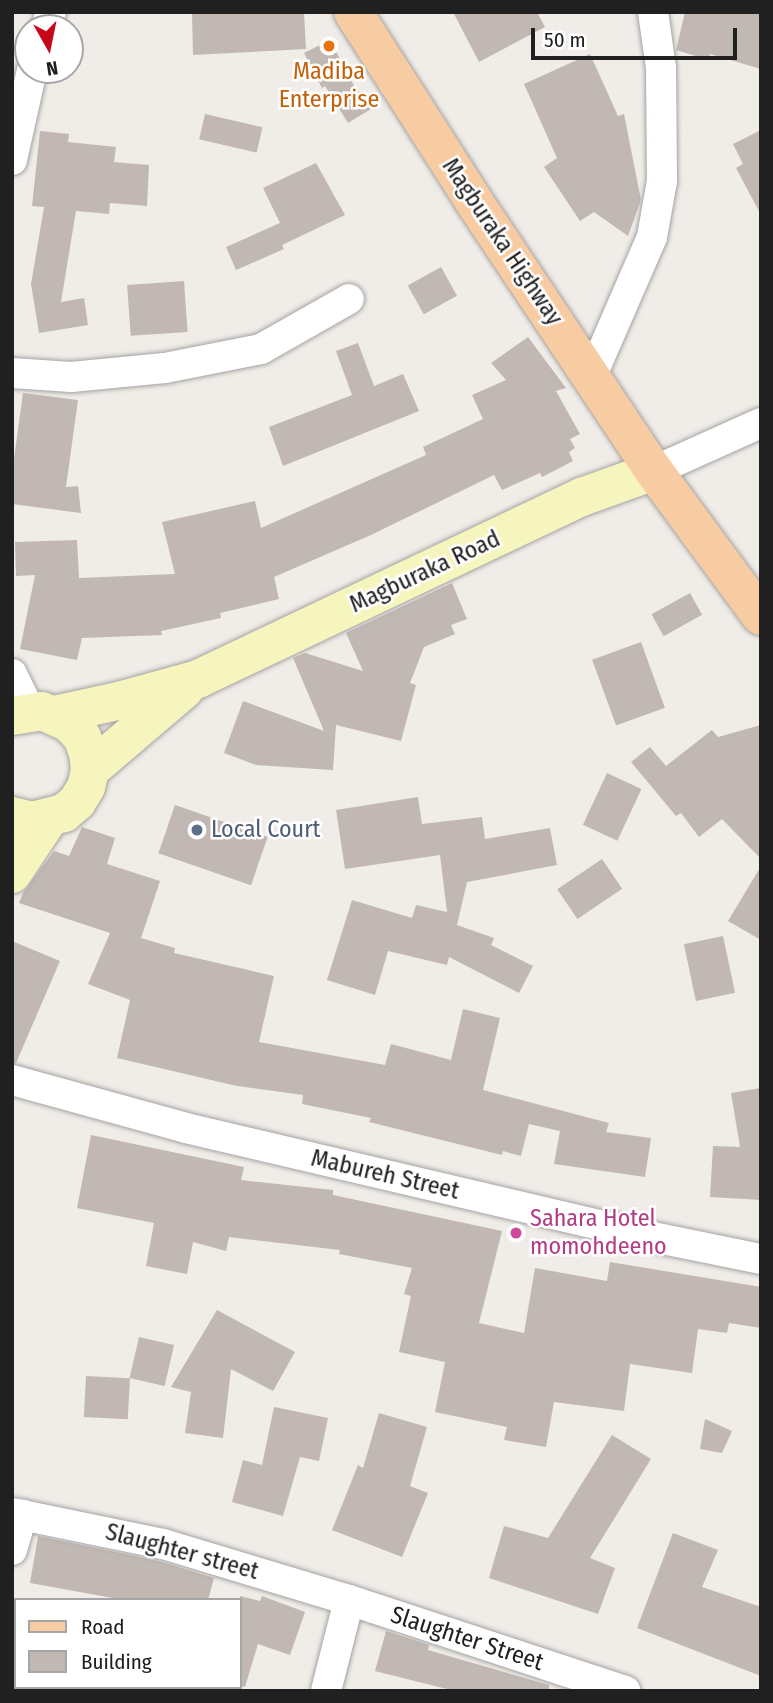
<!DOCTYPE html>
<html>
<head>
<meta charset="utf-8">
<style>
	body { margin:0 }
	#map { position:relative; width:773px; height:1703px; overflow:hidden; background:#f0ece7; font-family:"Fira Sans Condensed",sans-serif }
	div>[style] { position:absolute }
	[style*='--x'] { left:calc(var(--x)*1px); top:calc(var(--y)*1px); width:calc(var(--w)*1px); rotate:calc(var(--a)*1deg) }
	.building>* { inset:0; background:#c1b8b3; transform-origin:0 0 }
	.roads { filter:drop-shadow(0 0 2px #a4a4a4) drop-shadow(0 0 2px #a4a4a4) }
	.street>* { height:30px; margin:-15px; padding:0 15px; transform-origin:15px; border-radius:15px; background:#fff }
	.secondary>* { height:38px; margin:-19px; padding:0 19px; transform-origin:19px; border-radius:19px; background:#f7f5be }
	.primary>* { height:38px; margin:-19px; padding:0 19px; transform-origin:19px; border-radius:19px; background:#f8cca3 }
	.dots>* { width:19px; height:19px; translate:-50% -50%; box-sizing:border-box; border:4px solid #fff; border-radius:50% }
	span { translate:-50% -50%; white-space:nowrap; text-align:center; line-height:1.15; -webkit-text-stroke:5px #fff; paint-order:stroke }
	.food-label { font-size:24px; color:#c56008 }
	.street-label { font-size:24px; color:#202020 }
	.service-label { font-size:24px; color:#4e5e75 }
	.left { translate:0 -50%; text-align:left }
	.hotel-label { font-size:24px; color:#b23c85 }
	.frame { position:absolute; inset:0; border:14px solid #202020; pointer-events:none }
	.legend { position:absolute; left:14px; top:1598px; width:228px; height:91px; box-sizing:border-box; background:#fff; border:2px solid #a6a6a6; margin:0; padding:9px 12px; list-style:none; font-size:21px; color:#202020 }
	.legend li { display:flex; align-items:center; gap:14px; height:35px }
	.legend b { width:35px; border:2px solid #a6a6a6 }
	.north { position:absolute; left:14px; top:14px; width:70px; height:70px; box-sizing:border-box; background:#fff; border:2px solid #a6a6a6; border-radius:50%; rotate:171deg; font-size:19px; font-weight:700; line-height:28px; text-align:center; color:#202020 }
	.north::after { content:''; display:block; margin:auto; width:24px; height:32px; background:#c8081a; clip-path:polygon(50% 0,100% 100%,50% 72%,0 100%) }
	.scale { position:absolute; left:531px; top:28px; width:206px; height:32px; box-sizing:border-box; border:4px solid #202020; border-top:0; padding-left:9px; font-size:21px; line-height:24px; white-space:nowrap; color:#202020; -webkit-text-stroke:5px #fff; paint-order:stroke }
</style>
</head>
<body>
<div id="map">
	<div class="building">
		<i style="clip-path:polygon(226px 12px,304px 12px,306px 49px,193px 55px,192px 14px)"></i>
		<i style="clip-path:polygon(453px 12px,537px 12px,545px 27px,479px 62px)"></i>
		<i style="clip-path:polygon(685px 12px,761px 12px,761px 69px,710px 54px,709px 60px,676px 50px)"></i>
		<i style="clip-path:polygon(330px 40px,353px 84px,371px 109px,348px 123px,325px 86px,322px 88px,304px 53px)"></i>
		<i style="clip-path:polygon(590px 54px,618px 116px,624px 114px,641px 200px,628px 236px,594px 212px,580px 221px,544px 167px,557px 158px,524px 84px)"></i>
		<i style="left:205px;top:114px;width:59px;height:26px;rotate:13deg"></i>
		<i style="clip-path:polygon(761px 130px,761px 215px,736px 168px,743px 164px,733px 144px)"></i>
		<i style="clip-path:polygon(40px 131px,69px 134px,68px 142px,116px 147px,114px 162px,149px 165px,147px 206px,110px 203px,109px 214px,76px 211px,61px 302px,84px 298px,88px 325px,39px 333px,31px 284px,44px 207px,32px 206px)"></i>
		<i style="clip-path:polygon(316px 163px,345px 215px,282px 245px,284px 249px,236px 270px,226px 247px,280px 223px,263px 188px)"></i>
		<i style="left:441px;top:267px;width:33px;height:38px;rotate:61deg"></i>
		<i style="left:184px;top:281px;width:51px;height:57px;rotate:86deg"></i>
		<i style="clip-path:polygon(528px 337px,566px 388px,556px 391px,580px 434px,570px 439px,575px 448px,569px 452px,573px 461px,542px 477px,540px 473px,502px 490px,494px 475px,371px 535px,274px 577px,279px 599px,220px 613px,221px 618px,161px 631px,162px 635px,82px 638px,77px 660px,20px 649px,35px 575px,16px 576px,15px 542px,77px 540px,79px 578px,175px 574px,162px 522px,255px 501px,261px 528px,426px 455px,423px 447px,483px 419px,472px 395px,506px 380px,491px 363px)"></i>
		<i style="clip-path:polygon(358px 343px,374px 386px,403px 374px,419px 411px,283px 466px,269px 427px,352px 395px,336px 351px)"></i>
		<i style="clip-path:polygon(23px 393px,78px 400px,66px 487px,78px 486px,81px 513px,12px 504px,12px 473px)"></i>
		<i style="clip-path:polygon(452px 583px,467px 619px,451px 625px,455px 634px,424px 647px,410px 683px,416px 685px,401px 741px,336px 725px,333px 770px,256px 765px,224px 753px,243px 701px,324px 731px,293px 658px,305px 653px,363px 671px,346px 633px)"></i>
		<i style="left:690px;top:593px;width:25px;height:44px;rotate:61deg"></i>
		<i style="left:641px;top:642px;width:70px;height:52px;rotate:70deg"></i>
		<i style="clip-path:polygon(761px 725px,761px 859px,722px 819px,699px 837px,681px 813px,676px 816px,631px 762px,650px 747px,666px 766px,712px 730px,718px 737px)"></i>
		<i style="left:607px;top:773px;width:38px;height:57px;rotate:25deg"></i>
		<i style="clip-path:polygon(418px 797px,422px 824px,482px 817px,485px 839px,550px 828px,557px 865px,467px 882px,457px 925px,494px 938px,491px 945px,533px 966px,519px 993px,449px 957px,447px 965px,388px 951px,375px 995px,327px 980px,352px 900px,412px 918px,416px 905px,447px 912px,440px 855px,345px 869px,336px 810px)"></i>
		<i style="left:175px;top:805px;width:98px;height:51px;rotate:19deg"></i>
		<i style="clip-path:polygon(82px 827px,115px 838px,107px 864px,160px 881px,141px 938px,175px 948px,174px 953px,274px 976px,259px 1042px,385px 1065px,391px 1044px,451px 1060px,463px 1009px,500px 1018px,483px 1090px,609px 1123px,606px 1132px,651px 1138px,645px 1177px,554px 1164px,560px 1131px,529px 1124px,521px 1156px,503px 1151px,502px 1155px,369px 1122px,371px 1118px,302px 1104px,303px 1095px,237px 1086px,117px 1058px,130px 1000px,88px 984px,110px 933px,19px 903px,23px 893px,54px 851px,69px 856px)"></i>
		<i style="left:602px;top:859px;width:36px;height:54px;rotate:56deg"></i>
		<i style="clip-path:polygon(761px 866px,761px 940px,728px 921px)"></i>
		<i style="left:723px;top:936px;width:58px;height:40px;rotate:78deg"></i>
		<i style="clip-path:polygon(12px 941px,60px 961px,16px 1063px,12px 1063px)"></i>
		<i style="clip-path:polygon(761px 1088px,761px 1200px,710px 1197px,713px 1146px,740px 1147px,731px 1093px)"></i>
		<i style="clip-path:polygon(91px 1135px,244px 1167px,241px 1180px,333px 1190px,333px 1195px,502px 1231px,479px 1323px,524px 1333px,535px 1268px,607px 1281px,610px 1262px,761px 1287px,761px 1328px,729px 1323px,727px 1333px,698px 1329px,692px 1373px,630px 1364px,624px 1411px,554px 1402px,546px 1447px,504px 1440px,507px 1427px,435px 1412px,445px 1362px,399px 1352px,411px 1296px,404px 1294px,412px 1268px,339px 1254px,340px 1250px,229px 1237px,226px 1251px,193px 1242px,187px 1274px,146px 1266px,154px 1223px,77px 1208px)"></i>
		<i style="clip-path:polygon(217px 1310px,295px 1352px,273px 1391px,231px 1369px,223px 1438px,185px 1433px,191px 1392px,171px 1387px)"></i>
		<i style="left:139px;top:1337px;width:36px;height:42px;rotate:13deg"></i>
		<i style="left:86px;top:1376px;width:44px;height:41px;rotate:3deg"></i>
		<i style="clip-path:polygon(274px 1407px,328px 1418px,319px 1461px,300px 1457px,283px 1516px,232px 1502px,243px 1460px,262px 1465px)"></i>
		<i style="clip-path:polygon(379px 1413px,427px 1427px,410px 1486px,428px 1493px,402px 1557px,332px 1530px,358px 1465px,363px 1468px)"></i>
		<i style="clip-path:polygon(705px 1419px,732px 1431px,722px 1453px,700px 1449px)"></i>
		<i style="clip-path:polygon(612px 1435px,651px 1459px,590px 1558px,615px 1568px,598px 1614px,489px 1578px,504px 1526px,548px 1538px)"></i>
		<i style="clip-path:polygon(673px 1533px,718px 1550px,702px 1587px,761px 1607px,761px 1676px,637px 1628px)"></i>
		<i style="clip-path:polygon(38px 1536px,159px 1561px,214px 1578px,208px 1600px,124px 1600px,30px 1583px)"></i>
		<i style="clip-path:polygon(240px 1596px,260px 1601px,262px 1596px,305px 1612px,290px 1655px,258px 1644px,245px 1687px,240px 1686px)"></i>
		<i style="clip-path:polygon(386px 1631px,429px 1645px,428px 1650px,549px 1685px,549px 1691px,455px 1691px,375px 1671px)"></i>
	</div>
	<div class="roads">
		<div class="street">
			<i style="--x:46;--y:28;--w:17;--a:-73"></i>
			<i style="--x:12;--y:160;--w:92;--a:-77.5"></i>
			<i style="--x:12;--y:373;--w:59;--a:3.9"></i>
			<i style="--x:71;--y:377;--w:94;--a:-5.5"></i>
			<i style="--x:165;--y:368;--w:98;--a:-11.2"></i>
			<i style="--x:261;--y:349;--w:101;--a:-29.6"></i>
			<i style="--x:592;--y:375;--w:150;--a:-66.5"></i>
			<i style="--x:652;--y:237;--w:57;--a:-79.9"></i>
			<i style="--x:662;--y:181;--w:113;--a:-90.5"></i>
			<i style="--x:661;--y:68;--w:57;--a:-98.1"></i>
			<i style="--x:654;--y:471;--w:117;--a:-24.2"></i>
			<i style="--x:12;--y:674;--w:41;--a:64.1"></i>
			<i style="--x:12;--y:1080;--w:180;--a:15.4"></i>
			<i style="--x:186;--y:1128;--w:459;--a:13.2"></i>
			<i style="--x:633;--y:1233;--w:131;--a:11.5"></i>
			<i style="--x:12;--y:1513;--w:154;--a:11.6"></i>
			<i style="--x:163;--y:1544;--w:194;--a:16.8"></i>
			<i style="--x:349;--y:1600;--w:291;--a:18.2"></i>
			<i style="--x:12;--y:1550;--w:37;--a:-74"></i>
			<i style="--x:326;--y:1691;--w:94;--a:-75.8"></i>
		</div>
		<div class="secondary">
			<i style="--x:54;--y:715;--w:70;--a:-12.4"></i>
			<i style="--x:122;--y:700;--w:79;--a:-15.4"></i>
			<i style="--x:198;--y:679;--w:425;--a:-25.4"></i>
			<i style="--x:582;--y:497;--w:77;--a:-19.9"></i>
			<i style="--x:12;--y:716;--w:30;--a:-9"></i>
			<i style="--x:42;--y:711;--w:30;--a:24"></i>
			<i style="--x:69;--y:723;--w:19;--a:47"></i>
			<i style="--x:82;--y:737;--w:17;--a:69"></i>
			<i style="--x:88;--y:753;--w:17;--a:83"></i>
			<i style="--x:90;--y:770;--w:17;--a:103"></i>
			<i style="--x:86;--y:787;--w:17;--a:121"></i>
			<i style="--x:77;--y:802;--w:17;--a:140"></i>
			<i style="--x:64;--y:813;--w:33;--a:166"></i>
			<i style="--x:32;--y:821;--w:21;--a:-166"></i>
			<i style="--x:90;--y:770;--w:125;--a:-40.5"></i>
			<i style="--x:12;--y:874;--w:65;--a:-56.3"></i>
		</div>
		<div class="primary">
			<i style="--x:353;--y:12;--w:223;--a:57.4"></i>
			<i style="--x:473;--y:200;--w:326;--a:56.3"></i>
			<i style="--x:654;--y:471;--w:180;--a:53.6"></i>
		</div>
	</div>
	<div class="dots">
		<i style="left:329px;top:46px;background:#e8710a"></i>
		<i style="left:197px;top:830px;background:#5c6f8a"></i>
		<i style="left:516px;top:1233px;background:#d1479c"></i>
	</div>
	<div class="food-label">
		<span style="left:329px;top:86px">Madiba<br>Enterprise</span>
	</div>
	<div class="street-label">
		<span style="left:502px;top:242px;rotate:56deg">Magburaka Highway</span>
		<span style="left:425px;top:572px;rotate:-25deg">Magburaka Road</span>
		<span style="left:385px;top:1175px;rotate:13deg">Mabureh Street</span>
		<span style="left:182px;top:1552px;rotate:15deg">Slaughter street</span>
		<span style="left:467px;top:1639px;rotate:18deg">Slaughter Street</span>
	</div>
	<div class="service-label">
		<span class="left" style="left:211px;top:830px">Local Court</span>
	</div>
	<div class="hotel-label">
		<span class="left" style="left:530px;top:1233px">Sahara Hotel<br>momohdeeno</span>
	</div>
	<div class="frame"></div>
	<ul class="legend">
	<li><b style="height:9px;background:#f8cca3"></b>Road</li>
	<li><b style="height:19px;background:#c1b8b3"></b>Building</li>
	</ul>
	<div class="north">N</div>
	<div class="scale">50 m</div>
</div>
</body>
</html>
